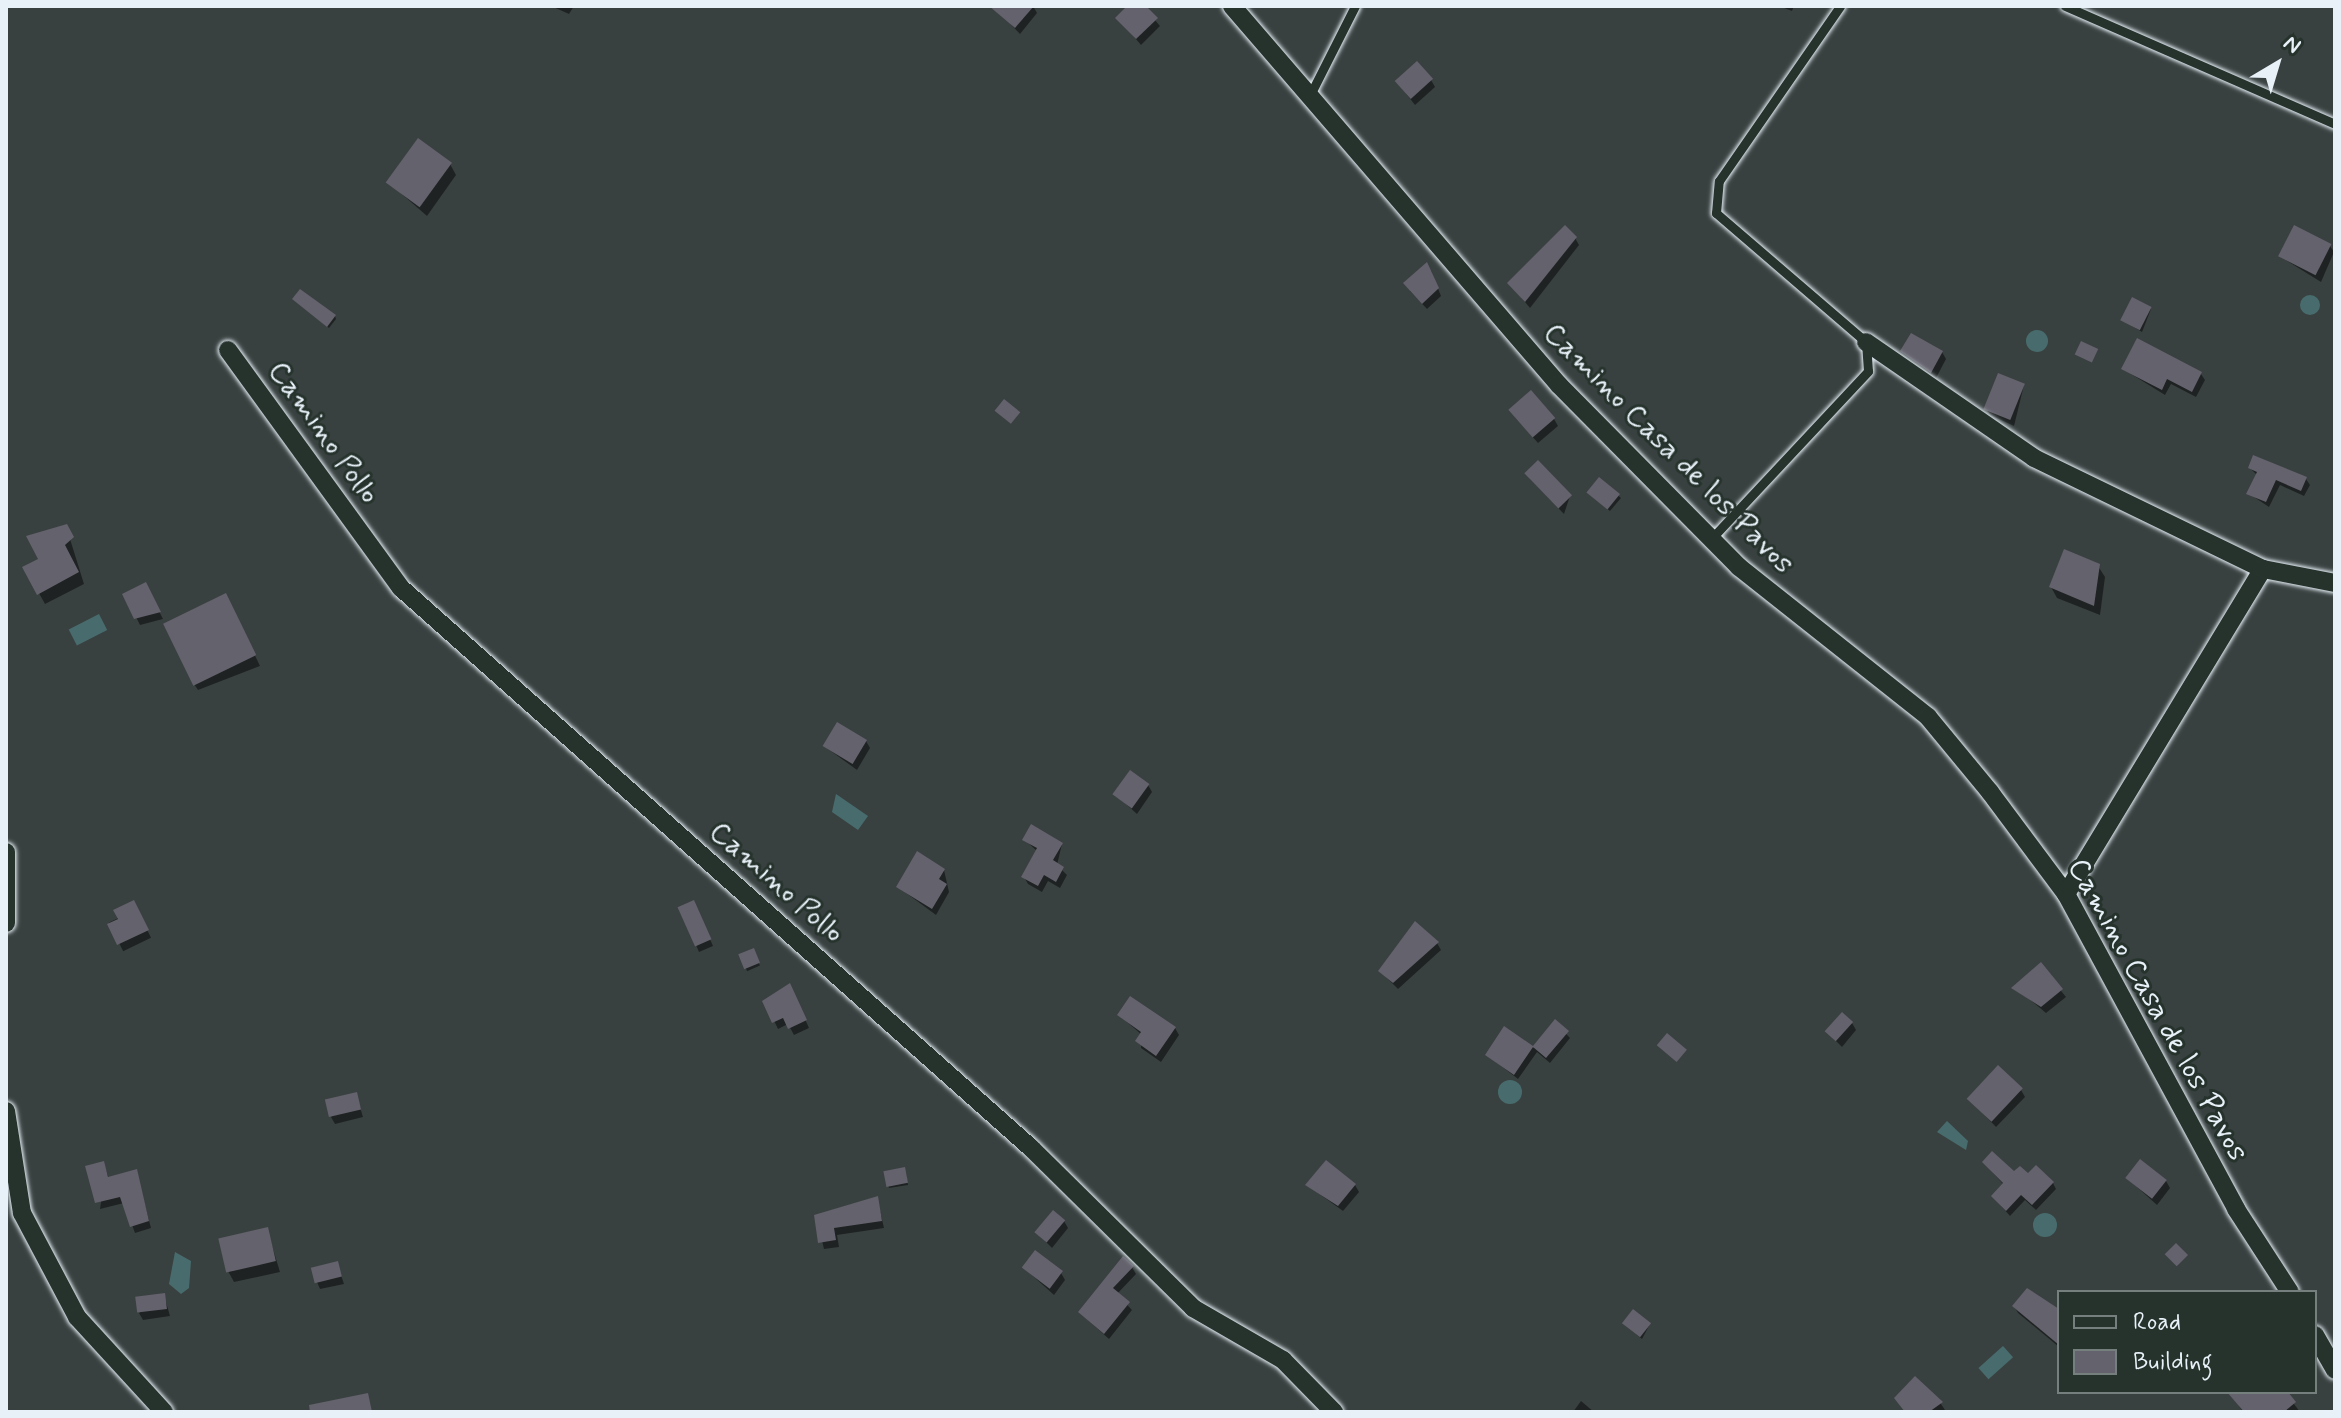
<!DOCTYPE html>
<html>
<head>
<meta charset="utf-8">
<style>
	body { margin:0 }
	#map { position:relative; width:2341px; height:1418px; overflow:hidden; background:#394140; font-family:Mynerve,sans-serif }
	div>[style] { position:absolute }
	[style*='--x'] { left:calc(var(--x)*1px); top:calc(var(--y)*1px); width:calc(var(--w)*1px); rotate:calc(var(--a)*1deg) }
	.water>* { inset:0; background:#486c6d; transform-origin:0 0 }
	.round { border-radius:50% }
	.shadow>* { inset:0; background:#0007; transform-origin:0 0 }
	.building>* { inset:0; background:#64626d; transform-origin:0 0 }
	.roads { filter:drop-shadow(0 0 2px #e8f1f8) drop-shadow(0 0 2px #e8f1f8) }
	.lane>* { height:9px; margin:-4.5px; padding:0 4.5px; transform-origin:4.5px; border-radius:4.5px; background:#26332d }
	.street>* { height:18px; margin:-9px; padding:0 9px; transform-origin:9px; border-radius:9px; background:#26332d }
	span { translate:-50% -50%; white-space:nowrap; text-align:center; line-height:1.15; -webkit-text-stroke:6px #26332d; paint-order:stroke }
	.street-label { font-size:30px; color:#e8f1f8 }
	.frame { position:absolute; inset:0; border:8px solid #e8f1f8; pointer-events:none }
	.legend { position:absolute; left:2057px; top:1290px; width:260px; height:104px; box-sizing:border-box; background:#26332d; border:2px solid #747f7e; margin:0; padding:10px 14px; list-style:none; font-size:24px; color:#e8f1f8 }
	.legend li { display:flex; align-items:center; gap:16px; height:40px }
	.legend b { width:40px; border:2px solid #747f7e }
	.north { position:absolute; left:2237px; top:24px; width:80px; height:80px; -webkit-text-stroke:6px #26332d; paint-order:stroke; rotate:38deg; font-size:22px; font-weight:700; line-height:32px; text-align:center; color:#e8f1f8 }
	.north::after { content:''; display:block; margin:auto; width:28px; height:36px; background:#e8f1f8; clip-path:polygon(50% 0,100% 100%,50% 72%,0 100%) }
</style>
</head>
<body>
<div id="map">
	<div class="water">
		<i class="round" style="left:2300px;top:295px;width:20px;height:20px"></i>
		<i class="round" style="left:2026px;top:330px;width:22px;height:22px"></i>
		<i style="left:99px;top:614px;width:18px;height:34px;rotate:63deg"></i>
		<i style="clip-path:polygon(836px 794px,868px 816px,858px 830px,832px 812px)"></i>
		<i class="round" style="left:1498px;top:1080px;width:24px;height:24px"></i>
		<i style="clip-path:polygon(1947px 1121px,1968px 1141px,1966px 1150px,1937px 1132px)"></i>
		<i class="round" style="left:2033px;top:1213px;width:24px;height:24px"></i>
		<i style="clip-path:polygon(175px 1252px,191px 1261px,189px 1288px,181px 1294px,169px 1284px)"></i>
		<i style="left:2003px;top:1346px;width:15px;height:33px;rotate:48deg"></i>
	</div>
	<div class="shadow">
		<i style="clip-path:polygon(551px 6px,574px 6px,569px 14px)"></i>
		<i style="clip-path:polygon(1011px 6px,1033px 6px,1037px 13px,1020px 34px,1003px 16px)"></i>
		<i style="clip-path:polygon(1130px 6px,1143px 6px,1160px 26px,1141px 45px,1118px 18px)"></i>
		<i style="clip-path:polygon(1779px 6px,1794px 6px,1792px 11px)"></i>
		<i style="clip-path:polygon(1431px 80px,1435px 87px,1415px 105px,1397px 82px)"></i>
		<i style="clip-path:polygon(450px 164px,456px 175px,427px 216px,388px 182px)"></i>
		<i style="clip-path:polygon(1575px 238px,1579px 245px,1530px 308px,1510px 284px)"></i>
		<i style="clip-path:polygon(2330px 246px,2334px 252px,2321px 282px,2281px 257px)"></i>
		<i style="clip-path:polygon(1431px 271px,1441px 296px,1427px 309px,1410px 291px)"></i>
		<i style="clip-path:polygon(294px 299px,335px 316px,336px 319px,329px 328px)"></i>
		<i style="clip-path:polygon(2151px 309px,2142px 332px,2122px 320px)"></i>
		<i style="clip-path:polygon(1903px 351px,1942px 352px,1946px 359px,1936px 378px)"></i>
		<i style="clip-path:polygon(2123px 369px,2201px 374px,2205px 380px,2196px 397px,2171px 384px,2165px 395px)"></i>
		<i style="clip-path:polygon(2024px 385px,2014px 426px,1990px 415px,1986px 408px)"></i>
		<i style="clip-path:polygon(1515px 417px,1554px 419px,1558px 426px,1538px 443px)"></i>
		<i style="clip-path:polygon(2250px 468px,2306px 479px,2310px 485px,2304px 496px,2280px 485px,2269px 507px,2248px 493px,2257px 475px)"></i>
		<i style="clip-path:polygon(1527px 474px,1570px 496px,1564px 514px,1530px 479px)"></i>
		<i style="clip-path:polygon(1599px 479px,1621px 498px,1610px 511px,1590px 495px)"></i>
		<i style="clip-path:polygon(66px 526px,84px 584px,45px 604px,25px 568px,41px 560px)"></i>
		<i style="clip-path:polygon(2098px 566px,2105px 577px,2100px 615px,2057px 598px,2051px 587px)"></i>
		<i style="clip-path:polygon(145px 584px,163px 619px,140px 625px,125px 595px)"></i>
		<i style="clip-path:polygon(231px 605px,260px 666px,198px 690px,192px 681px)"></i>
		<i style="clip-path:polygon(866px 741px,870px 748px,857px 770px,824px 746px)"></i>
		<i style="clip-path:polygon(1148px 785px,1152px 792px,1137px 814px,1116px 795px)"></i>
		<i style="clip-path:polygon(1025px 840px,1062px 844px,1057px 865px,1067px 875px,1060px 888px,1048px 881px,1042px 892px,1028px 884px,1024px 877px,1038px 852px)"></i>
		<i style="clip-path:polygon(944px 870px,949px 892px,936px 915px,898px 887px)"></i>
		<i style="left:137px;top:909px;width:32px;height:31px;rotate:64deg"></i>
		<i style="clip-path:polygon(697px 909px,713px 946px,699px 952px,696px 945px)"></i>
		<i style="clip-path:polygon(1437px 943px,1441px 950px,1398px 989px,1380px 971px)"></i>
		<i style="left:753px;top:950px;width:17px;height:14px;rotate:66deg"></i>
		<i style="clip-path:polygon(2040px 965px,2066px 997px,2046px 1013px,2021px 992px)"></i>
		<i style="clip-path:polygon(793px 992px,809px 1028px,794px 1035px,788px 1024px,778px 1029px,765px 1002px)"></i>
		<i style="clip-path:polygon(1119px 1015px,1175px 1028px,1179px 1035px,1161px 1062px,1141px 1048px,1142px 1035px)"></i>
		<i style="clip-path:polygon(1555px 1022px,1570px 1038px,1550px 1063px,1537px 1052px,1518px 1079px,1487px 1055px,1505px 1029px,1534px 1048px)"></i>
		<i style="clip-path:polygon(1852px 1023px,1856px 1030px,1842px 1047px,1827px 1032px)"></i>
		<i style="clip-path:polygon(2021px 1090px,2025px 1097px,1996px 1127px,1969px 1099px)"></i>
		<i style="clip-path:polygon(356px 1094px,363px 1117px,335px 1124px,331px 1117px)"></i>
		<i style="clip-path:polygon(1984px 1163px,2053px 1183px,2056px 1189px,2036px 1210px,2025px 1200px,2010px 1216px,1993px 1197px,2004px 1185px)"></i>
		<i style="clip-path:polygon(106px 1170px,109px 1179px,136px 1171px,151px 1228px,135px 1233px,124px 1203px,100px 1209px)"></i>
		<i style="clip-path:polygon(906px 1172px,908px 1185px,889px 1188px,888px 1185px)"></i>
		<i style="clip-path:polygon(2128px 1179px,2166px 1181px,2170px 1188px,2157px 1205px)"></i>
		<i style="clip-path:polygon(1307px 1185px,1355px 1185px,1359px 1192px,1343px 1211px)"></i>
		<i style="clip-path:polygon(877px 1198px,884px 1228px,837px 1235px,839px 1247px,824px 1249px,816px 1216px)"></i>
		<i style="clip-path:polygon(1064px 1221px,1068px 1228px,1052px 1248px,1037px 1233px)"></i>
		<i style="clip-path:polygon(267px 1229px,280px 1272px,234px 1282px,228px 1271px)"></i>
		<i style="clip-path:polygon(337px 1263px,344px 1284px,320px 1289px,317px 1282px)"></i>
		<i style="clip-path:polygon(1132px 1267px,1136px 1274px,1117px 1294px,1132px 1310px,1109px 1339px,1080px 1313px)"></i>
		<i style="clip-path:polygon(1024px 1268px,1061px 1273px,1065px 1280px,1054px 1295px)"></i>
		<i style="clip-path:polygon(164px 1295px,170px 1316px,143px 1320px,139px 1313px)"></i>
		<i style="clip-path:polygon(2014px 1306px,2059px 1317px,2059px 1347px,2018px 1313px)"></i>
		<i style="clip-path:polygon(1650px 1324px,1642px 1339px,1626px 1326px)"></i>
		<i style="clip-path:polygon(1915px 1379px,1941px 1404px,1945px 1410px,1906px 1412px)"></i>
		<i style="clip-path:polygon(2238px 1392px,2285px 1392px,2300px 1412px,2243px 1412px,2233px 1397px)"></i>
		<i style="clip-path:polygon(1581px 1401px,1594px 1412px,1573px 1412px)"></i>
	</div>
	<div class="building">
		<i style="clip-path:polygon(989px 6px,1034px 6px,1015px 28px)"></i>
		<i style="clip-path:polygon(1127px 6px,1146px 6px,1158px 18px,1136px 39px,1115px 18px)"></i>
		<i style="left:1417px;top:61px;width:24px;height:30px;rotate:48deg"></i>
		<i style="left:418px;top:138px;width:42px;height:55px;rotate:36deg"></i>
		<i style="clip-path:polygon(1565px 225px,1577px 237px,1525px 302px,1507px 283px)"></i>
		<i style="left:2294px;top:225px;width:42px;height:35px;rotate:27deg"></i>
		<i style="clip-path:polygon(1427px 262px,1439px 288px,1422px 304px,1403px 283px)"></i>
		<i style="clip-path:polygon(300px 289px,336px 315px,327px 327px,292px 299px)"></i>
		<i style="left:2132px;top:297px;width:22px;height:26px;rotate:27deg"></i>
		<i style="clip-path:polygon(1911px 333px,1943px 351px,1931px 373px,1900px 351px)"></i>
		<i style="clip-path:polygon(2137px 338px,2202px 372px,2192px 392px,2167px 379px,2162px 390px,2121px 369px)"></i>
		<i style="left:2081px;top:341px;width:19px;height:15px;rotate:25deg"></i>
		<i style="left:1998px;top:373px;width:29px;height:39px;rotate:22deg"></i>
		<i style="left:1531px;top:390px;width:37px;height:30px;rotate:49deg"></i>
		<i style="left:1004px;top:399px;width:21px;height:15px;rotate:39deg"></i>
		<i style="clip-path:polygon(2253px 455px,2307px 477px,2301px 491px,2276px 480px,2266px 502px,2246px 494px,2257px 472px,2248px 468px)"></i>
		<i style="left:1538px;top:460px;width:49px;height:19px;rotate:46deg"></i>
		<i style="left:1599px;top:477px;width:27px;height:20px;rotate:39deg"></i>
		<i style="clip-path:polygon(67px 524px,74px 537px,65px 545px,79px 572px,37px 595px,22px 567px,38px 559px,26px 536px)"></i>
		<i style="clip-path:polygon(2064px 549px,2100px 564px,2094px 606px,2049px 587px)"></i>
		<i style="clip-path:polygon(146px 582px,161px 612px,134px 619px,122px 594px)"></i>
		<i style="left:226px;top:593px;width:69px;height:70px;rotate:64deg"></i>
		<i style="left:837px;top:722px;width:35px;height:28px;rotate:31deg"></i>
		<i style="left:1130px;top:770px;width:24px;height:30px;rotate:36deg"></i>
		<i style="clip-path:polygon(1031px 824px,1063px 843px,1053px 860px,1064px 867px,1056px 882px,1044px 875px,1038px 886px,1021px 877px,1037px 848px,1022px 840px)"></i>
		<i style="clip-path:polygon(917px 851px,945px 869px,939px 879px,947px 884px,932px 909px,896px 887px)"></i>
		<i style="clip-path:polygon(134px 900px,149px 930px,117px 945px,107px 924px,118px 919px,113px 910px)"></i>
		<i style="left:694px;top:900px;width:43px;height:18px;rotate:66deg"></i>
		<i style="clip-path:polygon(1415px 921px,1439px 942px,1393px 983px,1378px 971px)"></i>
		<i style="left:754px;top:948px;width:16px;height:17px;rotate:68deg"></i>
		<i style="clip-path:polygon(2041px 962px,2063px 989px,2041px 1007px,2011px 988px)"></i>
		<i style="clip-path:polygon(790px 983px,807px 1020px,788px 1029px,783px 1018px,772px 1023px,762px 1001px)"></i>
		<i style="clip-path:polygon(1130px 996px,1176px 1027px,1156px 1056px,1135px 1041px,1141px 1032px,1117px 1015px)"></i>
		<i style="left:1842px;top:1012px;width:15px;height:26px;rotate:42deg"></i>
		<i style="clip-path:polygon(1555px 1019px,1569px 1031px,1546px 1058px,1533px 1047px,1514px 1075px,1485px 1055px,1504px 1026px,1533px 1046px)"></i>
		<i style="left:1667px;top:1033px;width:26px;height:16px;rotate:40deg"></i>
		<i style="left:1998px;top:1065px;width:34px;height:46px;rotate:43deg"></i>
		<i style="left:357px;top:1092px;width:18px;height:33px;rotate:77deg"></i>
		<i style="clip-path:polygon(1992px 1151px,2014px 1171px,2020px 1166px,2028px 1173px,2036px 1165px,2054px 1182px,2032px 1205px,2021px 1195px,2006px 1211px,1991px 1196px,2003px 1183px,1982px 1162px)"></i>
		<i style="left:2140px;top:1159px;width:34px;height:24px;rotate:38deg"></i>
		<i style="clip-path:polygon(1326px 1160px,1356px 1184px,1338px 1206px,1305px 1185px)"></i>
		<i style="clip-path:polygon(104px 1161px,108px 1177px,137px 1169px,149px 1221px,130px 1227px,120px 1197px,95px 1203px,85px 1166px)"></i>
		<i style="left:905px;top:1167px;width:16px;height:22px;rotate:79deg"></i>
		<i style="clip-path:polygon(878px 1196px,882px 1221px,834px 1228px,836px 1240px,818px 1243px,814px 1215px)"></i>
		<i style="left:1053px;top:1210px;width:16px;height:29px;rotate:40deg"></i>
		<i style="left:268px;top:1227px;width:35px;height:51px;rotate:77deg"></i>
		<i style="left:2176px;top:1243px;width:17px;height:16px;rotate:45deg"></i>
		<i style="left:1035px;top:1250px;width:35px;height:22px;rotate:37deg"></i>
		<i style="clip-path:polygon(1123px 1256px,1134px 1266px,1113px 1288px,1130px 1302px,1104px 1334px,1078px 1312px)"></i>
		<i style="left:338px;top:1261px;width:16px;height:28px;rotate:76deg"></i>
		<i style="clip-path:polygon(2027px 1288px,2059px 1309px,2059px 1345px,2012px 1306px)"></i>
		<i style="left:165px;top:1293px;width:16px;height:30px;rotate:83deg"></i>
		<i style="left:1633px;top:1309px;width:23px;height:18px;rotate:38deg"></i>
		<i style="clip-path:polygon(1915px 1376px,1943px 1402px,1929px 1412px,1905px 1412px,1894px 1398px)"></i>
		<i style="clip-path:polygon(2227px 1392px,2288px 1392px,2296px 1402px,2284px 1412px,2244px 1412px)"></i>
		<i style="clip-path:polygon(368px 1393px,372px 1412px,310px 1412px,309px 1405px)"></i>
	</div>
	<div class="roads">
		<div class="lane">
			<i style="--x:2065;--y:6;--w:295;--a:23.6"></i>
			<i style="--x:1309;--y:97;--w:102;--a:-63.2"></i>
			<i style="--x:1711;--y:539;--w:230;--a:-46.9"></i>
			<i style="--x:1868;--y:371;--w:29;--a:-94"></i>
			<i style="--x:1866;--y:342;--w:198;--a:-139.3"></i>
			<i style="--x:1716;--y:213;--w:32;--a:-85"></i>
			<i style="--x:1719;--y:181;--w:213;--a:-55.3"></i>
		</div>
		<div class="street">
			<i style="--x:1232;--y:6;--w:501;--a:49.21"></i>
			<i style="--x:1559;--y:385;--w:256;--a:45.3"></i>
			<i style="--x:1739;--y:567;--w:241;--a:38.4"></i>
			<i style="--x:1928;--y:717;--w:97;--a:50.4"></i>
			<i style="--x:1990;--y:792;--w:127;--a:53.3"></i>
			<i style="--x:2066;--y:894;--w:358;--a:61.6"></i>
			<i style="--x:2236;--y:1209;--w:99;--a:57"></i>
			<i style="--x:1866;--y:342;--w:204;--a:34.6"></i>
			<i style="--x:2034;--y:458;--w:254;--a:25.9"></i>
			<i style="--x:228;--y:350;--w:294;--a:54"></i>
			<i style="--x:401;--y:588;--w:843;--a:41.63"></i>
			<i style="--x:1031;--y:1148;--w:228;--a:44.6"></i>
			<i style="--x:1193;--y:1308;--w:104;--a:30"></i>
			<i style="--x:1283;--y:1360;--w:73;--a:45.6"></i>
			<i style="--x:6;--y:852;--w:71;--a:90"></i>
			<i style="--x:2066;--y:894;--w:380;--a:-58.8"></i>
			<i style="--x:2263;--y:569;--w:73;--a:11"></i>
			<i style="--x:6;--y:1111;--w:103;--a:81.1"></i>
			<i style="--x:22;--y:1213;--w:118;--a:62.1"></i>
			<i style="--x:77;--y:1317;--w:129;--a:47.5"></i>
			<i style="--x:2315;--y:1335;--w:40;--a:60.3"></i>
		</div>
	</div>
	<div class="street-label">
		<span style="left:323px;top:433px;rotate:54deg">Camino Pollo</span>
		<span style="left:1668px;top:449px;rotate:45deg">Camino Casa de los Pavos</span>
		<span style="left:776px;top:883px;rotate:41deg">Camino Pollo</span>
		<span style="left:2157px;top:1010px;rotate:61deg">Camino Casa de los Pavos</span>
	</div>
	<div class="frame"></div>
	<ul class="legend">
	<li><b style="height:10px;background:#26332d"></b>Road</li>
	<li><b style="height:22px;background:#64626d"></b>Building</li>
	</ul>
	<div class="north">N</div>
</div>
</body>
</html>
